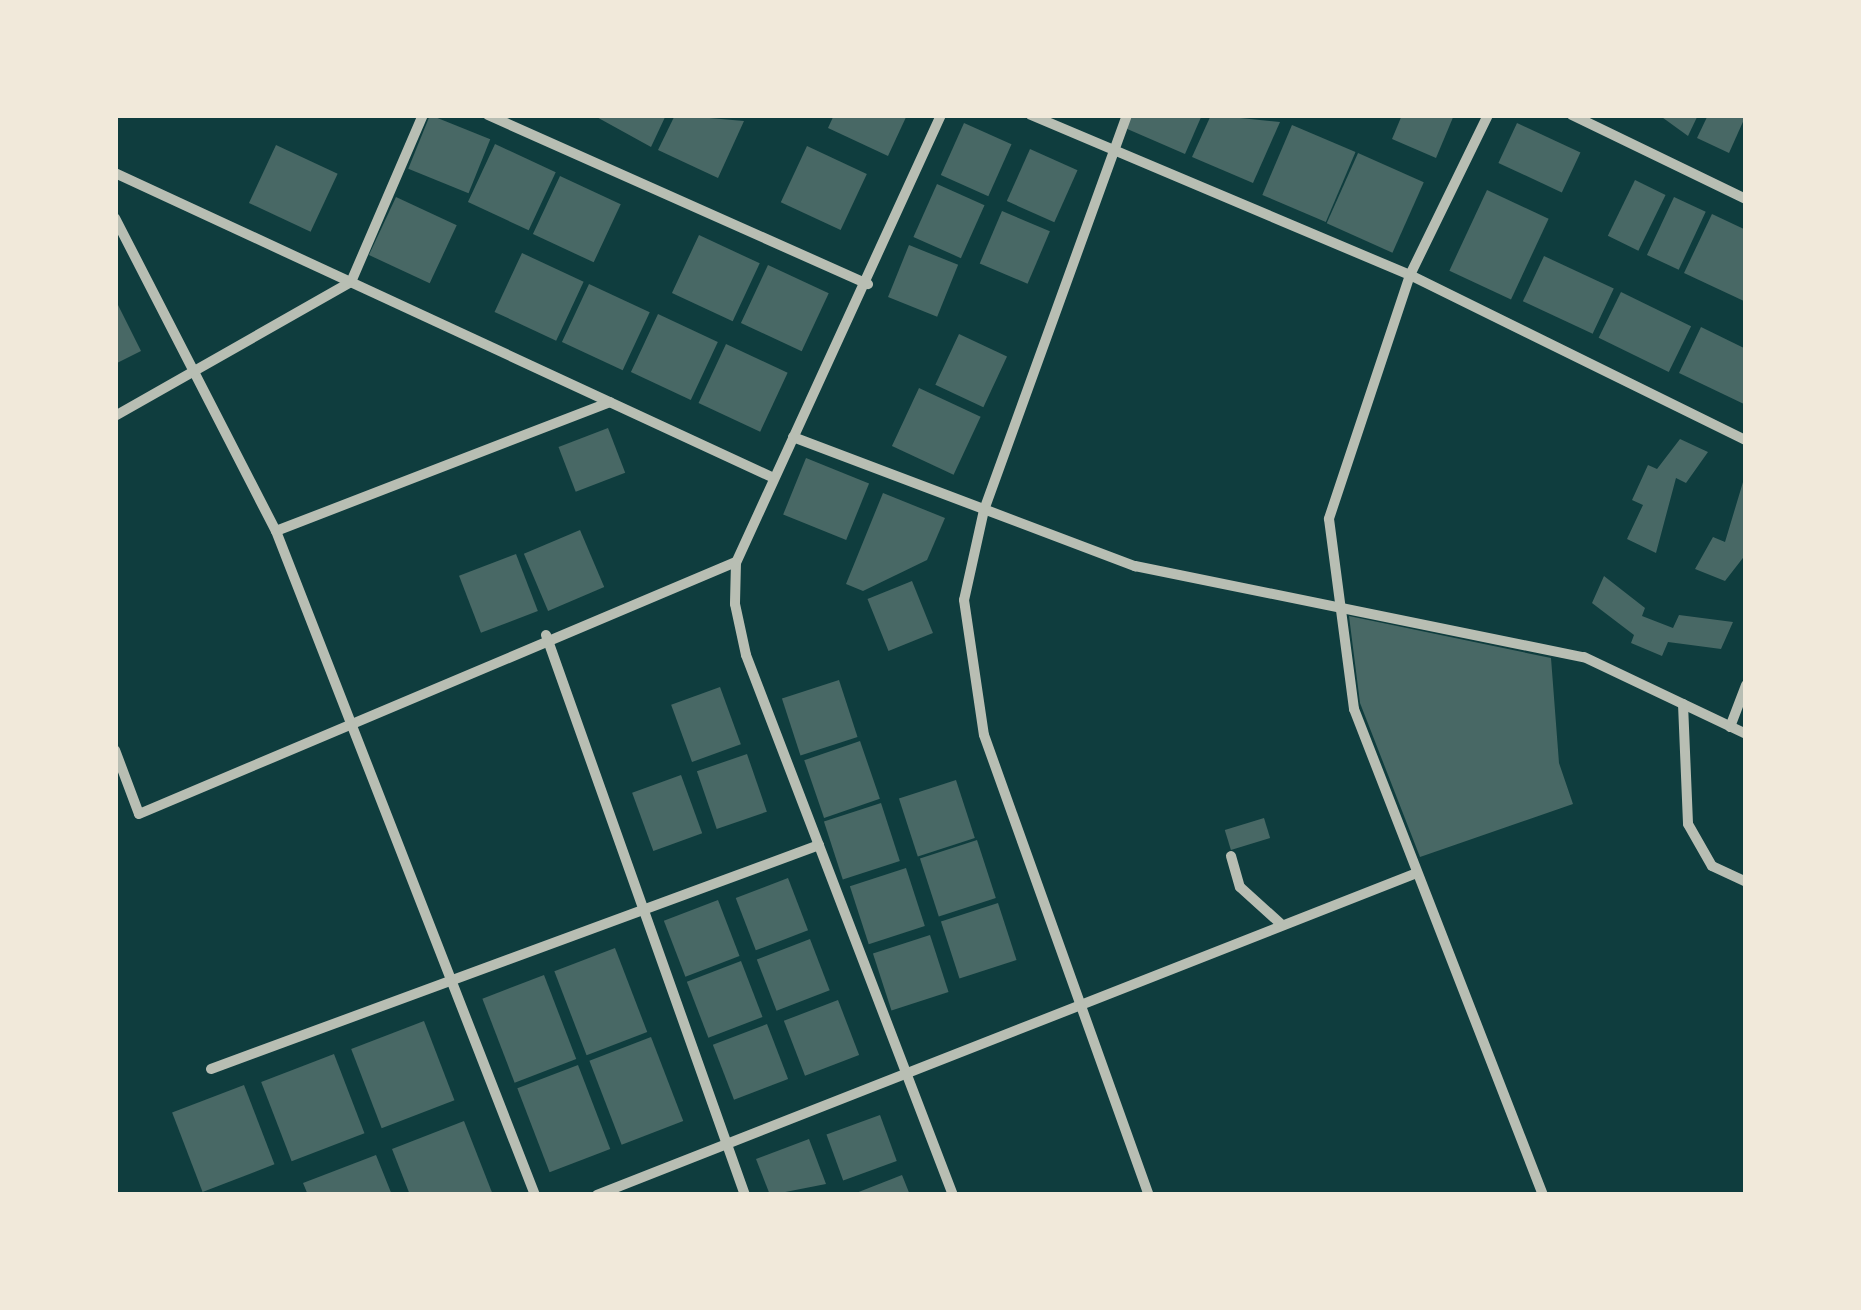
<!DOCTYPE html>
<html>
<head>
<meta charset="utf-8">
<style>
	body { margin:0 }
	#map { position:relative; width:1861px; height:1310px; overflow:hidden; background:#0f3d3e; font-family:"Source Sans 3",sans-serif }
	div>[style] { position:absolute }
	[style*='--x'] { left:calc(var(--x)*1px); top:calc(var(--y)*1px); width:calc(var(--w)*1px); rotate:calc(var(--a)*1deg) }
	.building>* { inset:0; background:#486865; transform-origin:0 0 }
	.minor>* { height:10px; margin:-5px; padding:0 5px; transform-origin:5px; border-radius:5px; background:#b8beb3 }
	span { translate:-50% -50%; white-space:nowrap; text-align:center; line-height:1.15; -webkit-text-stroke:10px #f1e9da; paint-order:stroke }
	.frame { position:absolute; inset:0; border:118px solid #f1e9da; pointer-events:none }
</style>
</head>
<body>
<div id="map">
	<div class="building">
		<i style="left:430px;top:115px;width:65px;height:58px;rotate:22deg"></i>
		<i style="clip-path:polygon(593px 115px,666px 115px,651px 147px)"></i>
		<i style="clip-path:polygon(675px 115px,744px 121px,718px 178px,658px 150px)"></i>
		<i style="clip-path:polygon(834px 115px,907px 115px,888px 156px,828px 128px)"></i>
		<i style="clip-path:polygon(1130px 115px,1202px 115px,1185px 154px,1125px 128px)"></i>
		<i style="clip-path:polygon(1211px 115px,1280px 122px,1253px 183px,1192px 157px)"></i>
		<i style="clip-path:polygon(1402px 115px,1454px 115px,1436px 158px,1392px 139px)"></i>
		<i style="clip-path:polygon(1659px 115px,1698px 115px,1688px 136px)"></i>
		<i style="clip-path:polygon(1708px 115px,1746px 115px,1729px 153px,1697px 138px)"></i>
		<i style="left:964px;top:123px;width:52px;height:57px;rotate:24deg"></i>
		<i style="left:1517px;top:123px;width:70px;height:44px;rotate:25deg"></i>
		<i style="left:1292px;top:125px;width:69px;height:76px;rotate:23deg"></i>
		<i style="left:495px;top:144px;width:67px;height:64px;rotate:25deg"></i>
		<i style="left:276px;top:145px;width:68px;height:64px;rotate:25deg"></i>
		<i style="left:807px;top:146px;width:66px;height:62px;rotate:25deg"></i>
		<i style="left:1030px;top:149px;width:52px;height:57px;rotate:24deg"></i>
		<i style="left:1358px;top:153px;width:72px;height:77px;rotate:24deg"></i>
		<i style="left:560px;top:176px;width:67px;height:64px;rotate:25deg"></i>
		<i style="left:1635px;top:180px;width:34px;height:62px;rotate:26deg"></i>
		<i style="left:937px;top:184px;width:52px;height:58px;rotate:24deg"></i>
		<i style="left:1487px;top:190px;width:68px;height:89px;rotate:25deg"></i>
		<i style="left:396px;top:197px;width:67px;height:64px;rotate:25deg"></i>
		<i style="left:1674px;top:197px;width:35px;height:64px;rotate:25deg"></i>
		<i style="left:1002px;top:211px;width:52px;height:57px;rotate:23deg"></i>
		<i style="clip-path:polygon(1712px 214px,1746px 230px,1746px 302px,1684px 273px)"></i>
		<i style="left:699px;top:235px;width:67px;height:64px;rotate:25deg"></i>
		<i style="left:909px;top:245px;width:53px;height:56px;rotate:22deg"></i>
		<i style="left:522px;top:253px;width:68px;height:65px;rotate:25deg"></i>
		<i style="left:1544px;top:256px;width:77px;height:50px;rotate:25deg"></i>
		<i style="left:768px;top:265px;width:67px;height:64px;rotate:25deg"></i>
		<i style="left:589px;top:284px;width:67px;height:64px;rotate:25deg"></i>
		<i style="left:1621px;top:292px;width:78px;height:51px;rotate:26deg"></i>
		<i style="clip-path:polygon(115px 299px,141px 351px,115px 364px)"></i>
		<i style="left:658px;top:314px;width:66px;height:64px;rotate:25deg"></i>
		<i style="clip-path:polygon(1701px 327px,1746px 349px,1746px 405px,1679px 373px)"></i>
		<i style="left:959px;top:334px;width:53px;height:56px;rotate:25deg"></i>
		<i style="left:726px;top:344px;width:68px;height:65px;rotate:25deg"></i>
		<i style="left:919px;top:388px;width:68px;height:64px;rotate:25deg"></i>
		<i style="left:608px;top:428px;width:48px;height:53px;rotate:69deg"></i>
		<i style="clip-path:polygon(1680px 439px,1708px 452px,1686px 483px,1676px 478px,1656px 553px,1627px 539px,1643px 505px,1632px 500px,1648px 465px,1657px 469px)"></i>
		<i style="left:806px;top:458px;width:68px;height:61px;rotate:22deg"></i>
		<i style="clip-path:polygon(1746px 472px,1746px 554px,1725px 581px,1695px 569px,1713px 537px,1725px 542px)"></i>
		<i style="clip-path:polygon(883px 493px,945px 518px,927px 560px,863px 591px,846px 584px)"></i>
		<i style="left:580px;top:530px;width:62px;height:61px;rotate:67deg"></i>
		<i style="left:516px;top:554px;width:61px;height:61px;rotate:69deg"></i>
		<i style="clip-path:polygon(1604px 576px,1645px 608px,1642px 616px,1673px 628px,1679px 615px,1733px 622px,1721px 649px,1668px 642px,1662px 656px,1631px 643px,1634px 635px,1592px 603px)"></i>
		<i style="left:912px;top:581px;width:56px;height:48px;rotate:68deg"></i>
		<i style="clip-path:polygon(1349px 616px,1551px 658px,1559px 763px,1573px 804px,1420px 857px,1360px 703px)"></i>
		<i style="left:839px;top:680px;width:60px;height:60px;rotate:72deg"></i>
		<i style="left:720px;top:687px;width:61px;height:52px;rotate:70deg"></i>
		<i style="left:860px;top:741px;width:61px;height:59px;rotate:71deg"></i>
		<i style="left:747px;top:754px;width:61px;height:53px;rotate:71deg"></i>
		<i style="left:681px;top:775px;width:62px;height:52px;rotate:70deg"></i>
		<i style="left:956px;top:780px;width:61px;height:60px;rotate:72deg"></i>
		<i style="left:881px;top:803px;width:61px;height:60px;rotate:72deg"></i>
		<i style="left:1264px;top:818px;width:21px;height:41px;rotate:73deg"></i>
		<i style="left:977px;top:840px;width:61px;height:60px;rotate:72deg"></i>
		<i style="left:906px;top:868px;width:61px;height:59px;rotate:72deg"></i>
		<i style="left:788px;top:878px;width:56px;height:56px;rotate:69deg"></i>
		<i style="left:718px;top:900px;width:60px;height:58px;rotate:69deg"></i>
		<i style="left:998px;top:903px;width:60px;height:60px;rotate:72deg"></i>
		<i style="left:930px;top:935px;width:60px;height:60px;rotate:72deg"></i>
		<i style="left:810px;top:939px;width:55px;height:57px;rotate:69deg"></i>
		<i style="left:615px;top:948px;width:90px;height:65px;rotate:69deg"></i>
		<i style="left:741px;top:961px;width:60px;height:58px;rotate:69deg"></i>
		<i style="left:544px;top:975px;width:90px;height:66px;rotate:69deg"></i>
		<i style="left:838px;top:1000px;width:59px;height:58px;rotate:69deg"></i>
		<i style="left:424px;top:1021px;width:85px;height:78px;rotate:69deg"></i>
		<i style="left:767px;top:1024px;width:59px;height:58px;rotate:69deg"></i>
		<i style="left:651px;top:1037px;width:90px;height:66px;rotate:69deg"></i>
		<i style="left:334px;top:1054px;width:85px;height:78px;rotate:69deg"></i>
		<i style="left:578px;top:1065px;width:90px;height:65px;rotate:69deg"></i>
		<i style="left:244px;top:1085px;width:85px;height:77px;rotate:69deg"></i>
		<i style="left:880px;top:1115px;width:49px;height:57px;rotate:70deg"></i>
		<i style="clip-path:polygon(464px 1121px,493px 1195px,410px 1195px,392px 1149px)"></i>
		<i style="clip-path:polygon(809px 1139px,826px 1184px,770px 1195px,756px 1159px)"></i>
		<i style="clip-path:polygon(376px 1155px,392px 1195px,308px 1195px,303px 1183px)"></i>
		<i style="clip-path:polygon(902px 1175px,910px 1195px,851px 1195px)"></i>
	</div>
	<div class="minor">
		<i style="--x:488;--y:115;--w:416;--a:24"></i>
		<i style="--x:941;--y:115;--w:492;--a:114.6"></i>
		<i style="--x:736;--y:562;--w:42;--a:91.4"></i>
		<i style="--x:735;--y:604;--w:52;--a:77.8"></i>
		<i style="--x:746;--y:655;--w:578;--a:69.03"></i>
		<i style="--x:1031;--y:115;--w:411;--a:22.9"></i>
		<i style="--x:1410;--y:275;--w:374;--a:26.2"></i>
		<i style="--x:1127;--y:115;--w:420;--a:109.9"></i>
		<i style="--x:984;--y:510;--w:92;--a:102.5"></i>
		<i style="--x:964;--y:600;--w:136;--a:81.6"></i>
		<i style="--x:984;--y:735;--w:489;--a:70.3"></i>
		<i style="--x:1488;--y:115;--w:178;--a:116"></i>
		<i style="--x:1410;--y:275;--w:257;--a:108.4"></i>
		<i style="--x:1329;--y:519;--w:192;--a:82.5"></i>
		<i style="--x:1354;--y:709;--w:521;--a:68.75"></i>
		<i style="--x:1572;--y:115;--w:193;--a:25.8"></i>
		<i style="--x:115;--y:173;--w:726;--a:24.84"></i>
		<i style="--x:115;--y:218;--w:352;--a:62.8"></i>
		<i style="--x:276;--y:531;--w:713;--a:68.69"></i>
		<i style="--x:115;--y:416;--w:271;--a:-29.6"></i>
		<i style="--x:351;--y:282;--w:182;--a:-66.7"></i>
		<i style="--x:793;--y:437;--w:366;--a:20.7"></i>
		<i style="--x:1135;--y:566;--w:458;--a:11.5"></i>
		<i style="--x:1584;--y:657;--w:179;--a:25.4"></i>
		<i style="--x:276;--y:531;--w:358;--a:-21.1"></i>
		<i style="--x:546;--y:635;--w:594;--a:70.44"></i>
		<i style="--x:1683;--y:704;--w:120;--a:87.6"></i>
		<i style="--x:1688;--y:824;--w:48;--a:60.3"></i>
		<i style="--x:1712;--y:866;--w:38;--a:25"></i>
		<i style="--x:1730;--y:727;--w:45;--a:-69.1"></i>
		<i style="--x:115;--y:750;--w:68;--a:69.4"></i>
		<i style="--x:139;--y:814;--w:648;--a:-22.89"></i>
		<i style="--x:1231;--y:856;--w:32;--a:74"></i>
		<i style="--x:1240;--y:887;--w:57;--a:42.1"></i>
		<i style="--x:211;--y:1069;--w:648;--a:-20.22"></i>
		<i style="--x:597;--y:1195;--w:881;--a:-21.44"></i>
	</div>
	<div class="frame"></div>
</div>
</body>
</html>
